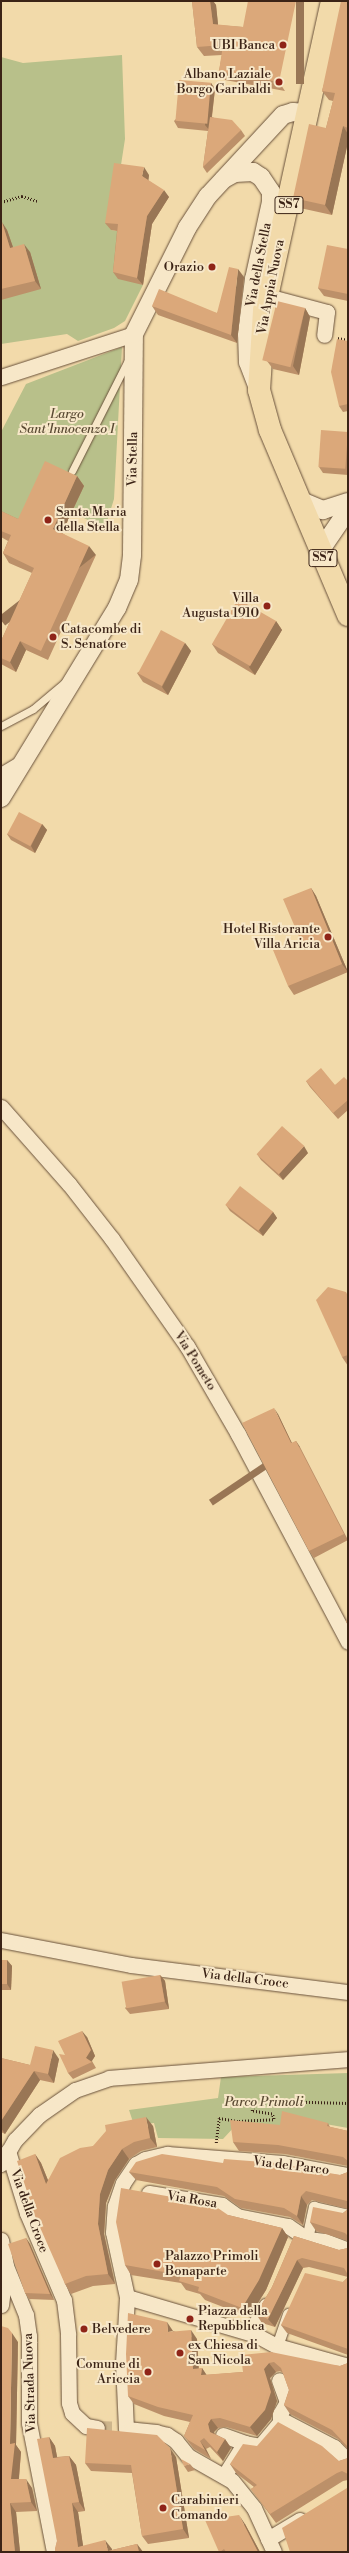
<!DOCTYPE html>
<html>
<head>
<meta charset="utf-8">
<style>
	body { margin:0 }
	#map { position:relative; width:349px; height:2553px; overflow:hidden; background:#f2daaa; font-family:"Libre Bodoni",serif }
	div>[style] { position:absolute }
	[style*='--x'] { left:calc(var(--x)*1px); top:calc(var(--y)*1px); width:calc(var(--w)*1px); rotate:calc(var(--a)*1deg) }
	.green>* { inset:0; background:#b8c08a }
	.minor-tunnel>* { height:15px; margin-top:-7.5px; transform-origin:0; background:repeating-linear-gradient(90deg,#cdb58c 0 15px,transparent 0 23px) }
	.path>* { height:2.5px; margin-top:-1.25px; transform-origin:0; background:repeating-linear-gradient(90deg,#3b2316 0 1px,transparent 0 3px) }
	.roads { filter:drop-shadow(0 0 1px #69513b) drop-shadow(0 0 1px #69513b) }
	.service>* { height:7px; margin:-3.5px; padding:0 3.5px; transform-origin:3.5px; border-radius:3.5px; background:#f7e7c8 }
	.pedestrian>* { height:11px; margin:-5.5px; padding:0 5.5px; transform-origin:5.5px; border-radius:5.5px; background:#f7e7c8 }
	.minor>* { height:15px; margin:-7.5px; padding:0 7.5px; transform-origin:7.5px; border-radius:7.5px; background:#f7e7c8 }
	.tertiary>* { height:18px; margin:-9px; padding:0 9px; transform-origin:9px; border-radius:9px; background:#f7e7c8 }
	.primary>* { height:22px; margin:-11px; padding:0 11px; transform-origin:11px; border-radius:11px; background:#f2daaa }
	.wall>* { inset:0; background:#bc9069 }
	.shaded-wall>* { inset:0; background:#997655; transform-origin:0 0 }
	.building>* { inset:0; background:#dba87a; transform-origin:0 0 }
	.dots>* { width:11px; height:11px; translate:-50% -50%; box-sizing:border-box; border:2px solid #f7e7c8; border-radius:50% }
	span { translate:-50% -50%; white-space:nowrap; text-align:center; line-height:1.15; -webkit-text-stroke:4px #f7e7c8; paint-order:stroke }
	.shield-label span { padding:1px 3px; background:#f7e7c8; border:1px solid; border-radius:3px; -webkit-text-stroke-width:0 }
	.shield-label { font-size:12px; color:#3b2316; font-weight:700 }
	.poi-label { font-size:13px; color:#3b2316 }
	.right { translate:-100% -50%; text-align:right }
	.left { translate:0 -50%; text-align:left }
	.street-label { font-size:13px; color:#3b2316 }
	.park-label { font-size:13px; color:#5a4a33; font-style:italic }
	.frame { position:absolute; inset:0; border:2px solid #3b2316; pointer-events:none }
</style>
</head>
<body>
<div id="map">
	<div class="green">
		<i style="clip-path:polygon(122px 55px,125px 139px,111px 230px,123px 232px,143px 285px,125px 321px,114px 328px,78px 341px,67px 334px,1px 344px,1px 57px,23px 63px)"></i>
		<i style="clip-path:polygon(122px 347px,114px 499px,105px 528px,71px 512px,25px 528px,1px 529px,1px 432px,26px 384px)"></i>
		<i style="clip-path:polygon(348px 2073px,348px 2128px,286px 2117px,284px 2129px,235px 2126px,223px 2139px,158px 2138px,154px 2123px,134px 2125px,129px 2110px,218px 2098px,221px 2077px)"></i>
	</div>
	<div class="minor-tunnel">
		<i style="--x:97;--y:2428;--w:29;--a:2"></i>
	</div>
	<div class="path">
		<i style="--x:1;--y:202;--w:22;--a:-16"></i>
		<i style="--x:22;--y:196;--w:16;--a:18"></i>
		<i style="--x:338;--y:338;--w:10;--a:11"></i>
		<i style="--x:216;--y:2143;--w:25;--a:-83"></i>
		<i style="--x:219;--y:2118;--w:20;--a:9"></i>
		<i style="--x:239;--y:2121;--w:35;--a:-3"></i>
		<i style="--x:274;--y:2119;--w:5;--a:-112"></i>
		<i style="--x:272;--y:2114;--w:20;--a:-171"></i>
		<i style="--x:252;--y:2111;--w:6;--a:-81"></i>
		<i style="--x:253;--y:2105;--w:23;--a:-10"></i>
		<i style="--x:276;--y:2101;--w:72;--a:1.6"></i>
	</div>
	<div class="roads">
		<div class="service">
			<i style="--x:72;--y:471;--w:127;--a:-63.2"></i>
			<i style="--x:1;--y:726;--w:36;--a:-28"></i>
			<i style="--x:33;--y:709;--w:40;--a:-40"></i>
		</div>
		<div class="pedestrian">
			<i style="--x:307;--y:2239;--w:33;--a:-78"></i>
			<i style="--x:314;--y:2207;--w:35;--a:13"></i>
			<i style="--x:248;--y:2332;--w:33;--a:-59"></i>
			<i style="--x:277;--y:2346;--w:34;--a:-71"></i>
		</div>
		<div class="minor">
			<i style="--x:267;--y:296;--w:62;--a:14.9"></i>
			<i style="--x:327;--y:312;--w:23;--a:97"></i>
			<i style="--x:1;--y:377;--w:140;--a:-17.9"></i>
			<i style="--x:1;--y:775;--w:26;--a:-31"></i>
			<i style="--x:1;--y:1107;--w:103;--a:48.6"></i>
			<i style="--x:69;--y:1184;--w:70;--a:52"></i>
			<i style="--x:112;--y:1239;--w:131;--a:55"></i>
			<i style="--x:187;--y:1346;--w:102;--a:59.9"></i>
			<i style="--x:238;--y:1434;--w:235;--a:62.1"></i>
			<i style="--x:1;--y:1940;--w:132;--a:10.9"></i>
			<i style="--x:131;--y:1965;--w:219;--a:7.1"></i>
			<i style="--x:8;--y:2151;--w:65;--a:73"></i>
			<i style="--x:27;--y:2213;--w:95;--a:67"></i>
			<i style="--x:64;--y:2300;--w:35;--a:83"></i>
			<i style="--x:68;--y:2335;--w:68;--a:89.2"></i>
			<i style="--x:69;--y:2403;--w:10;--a:73"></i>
			<i style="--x:72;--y:2413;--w:19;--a:43"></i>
			<i style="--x:86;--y:2426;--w:11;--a:10"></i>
			<i style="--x:1;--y:2164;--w:28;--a:-60"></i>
			<i style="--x:15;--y:2140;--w:35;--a:-46"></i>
			<i style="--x:39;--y:2115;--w:44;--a:-34.8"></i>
			<i style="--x:75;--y:2090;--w:36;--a:-19"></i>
			<i style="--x:109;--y:2078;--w:240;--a:-4.5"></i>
			<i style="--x:149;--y:2193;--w:74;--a:9.3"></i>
			<i style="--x:222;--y:2205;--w:19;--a:36"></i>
			<i style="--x:237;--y:2216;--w:52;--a:11.1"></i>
			<i style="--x:288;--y:2226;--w:23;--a:34"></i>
			<i style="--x:307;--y:2239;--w:18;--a:6"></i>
			<i style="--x:325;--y:2241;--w:25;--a:21"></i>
			<i style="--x:1;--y:2240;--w:26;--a:79"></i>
			<i style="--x:6;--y:2266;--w:53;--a:67.8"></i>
			<i style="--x:26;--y:2315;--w:21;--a:82"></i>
			<i style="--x:29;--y:2336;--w:87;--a:90"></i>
			<i style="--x:29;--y:2423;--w:131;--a:79"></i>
			<i style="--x:127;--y:2297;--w:134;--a:16.4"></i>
			<i style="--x:256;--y:2335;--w:24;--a:28"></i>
			<i style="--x:277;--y:2346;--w:74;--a:15.7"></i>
			<i style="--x:1;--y:2305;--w:39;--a:-83"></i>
			<i style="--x:280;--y:2419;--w:61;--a:27.4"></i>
			<i style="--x:334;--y:2447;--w:20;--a:45"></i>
			<i style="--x:223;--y:2435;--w:23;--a:20"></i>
			<i style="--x:224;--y:2476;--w:39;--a:-58"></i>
			<i style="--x:245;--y:2443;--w:15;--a:11"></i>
			<i style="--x:260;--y:2446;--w:31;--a:-50"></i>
			<i style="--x:280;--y:2422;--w:8;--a:-90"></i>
			<i style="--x:280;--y:2414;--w:14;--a:-60"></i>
			<i style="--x:287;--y:2402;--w:23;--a:-110"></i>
			<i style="--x:268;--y:2539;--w:37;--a:-31"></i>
			<i style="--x:274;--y:2552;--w:48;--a:-114.4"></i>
			<i style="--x:254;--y:2508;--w:35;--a:-129"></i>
			<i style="--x:232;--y:2481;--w:51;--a:-150.4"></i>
			<i style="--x:188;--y:2456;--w:19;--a:-129"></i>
			<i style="--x:176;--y:2441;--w:11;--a:-146"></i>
			<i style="--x:167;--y:2435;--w:11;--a:-165"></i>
			<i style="--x:156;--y:2432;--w:30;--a:-174"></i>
			<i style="--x:126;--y:2429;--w:66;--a:-92.6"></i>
			<i style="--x:123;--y:2363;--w:66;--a:-86.5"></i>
			<i style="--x:127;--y:2297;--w:66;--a:-102.2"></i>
			<i style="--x:113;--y:2232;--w:26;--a:-86"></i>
			<i style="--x:115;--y:2206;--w:24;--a:-71"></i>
			<i style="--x:123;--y:2183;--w:23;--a:-56"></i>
			<i style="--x:136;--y:2164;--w:10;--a:-29"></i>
			<i style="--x:145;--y:2159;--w:23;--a:-13"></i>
			<i style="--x:167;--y:2154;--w:116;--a:4.4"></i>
			<i style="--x:283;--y:2163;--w:66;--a:10.5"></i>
		</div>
		<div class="tertiary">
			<i style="--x:224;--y:179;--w:13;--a:-29"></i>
			<i style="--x:235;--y:173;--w:18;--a:-3"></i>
			<i style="--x:253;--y:172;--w:9;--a:32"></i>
			<i style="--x:261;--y:177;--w:18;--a:56"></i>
			<i style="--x:271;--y:192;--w:10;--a:90"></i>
			<i style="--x:271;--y:202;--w:79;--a:102.4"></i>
			<i style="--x:254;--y:279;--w:55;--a:97.3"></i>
			<i style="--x:247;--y:334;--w:28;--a:88"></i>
			<i style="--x:248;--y:362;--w:30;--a:69"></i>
			<i style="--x:299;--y:500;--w:26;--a:23"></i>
			<i style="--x:323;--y:510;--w:26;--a:-18"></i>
			<i style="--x:320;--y:551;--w:50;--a:-55.7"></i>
			<i style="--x:1;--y:798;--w:223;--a:-58.6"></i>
			<i style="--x:117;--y:608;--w:30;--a:-67"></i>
			<i style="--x:129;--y:580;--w:25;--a:-83"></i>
			<i style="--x:132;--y:555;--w:221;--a:-89.5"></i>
			<i style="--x:134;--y:334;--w:119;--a:-63.4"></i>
			<i style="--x:187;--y:228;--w:38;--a:-57"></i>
			<i style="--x:208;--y:196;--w:110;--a:-47.2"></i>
			<i style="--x:283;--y:115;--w:10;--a:-17"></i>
			<i style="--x:293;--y:112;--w:16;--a:4"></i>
		</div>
		<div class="primary">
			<i style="--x:332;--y:1;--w:317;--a:102.4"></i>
			<i style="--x:264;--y:311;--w:79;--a:93.6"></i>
			<i style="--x:259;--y:390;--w:41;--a:74.6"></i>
			<i style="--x:270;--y:430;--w:201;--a:67.1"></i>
		</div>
	</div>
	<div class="wall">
		<i style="clip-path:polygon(192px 1px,213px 1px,216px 5px,218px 25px,243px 27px,285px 91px,225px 80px,219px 71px,222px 55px,204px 56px,197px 47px)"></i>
		<i style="clip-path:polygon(348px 1px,348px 142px,332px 215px,300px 208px,293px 198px,326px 128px,333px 101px,329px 100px,322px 91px)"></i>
		<i style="clip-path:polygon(211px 83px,215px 89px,212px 117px,241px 130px,245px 136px,207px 173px,203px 167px,208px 131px,178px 128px,174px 121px)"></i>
		<i style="clip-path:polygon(149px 175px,148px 180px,169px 197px,152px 224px,143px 285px,118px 279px,113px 272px,117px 231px,111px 230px,105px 223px)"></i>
		<i style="clip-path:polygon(1px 222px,7px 230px,13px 247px,30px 252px,41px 289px,1px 300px)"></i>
		<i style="clip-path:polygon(348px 249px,348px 301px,324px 296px,318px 288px)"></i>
		<i style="clip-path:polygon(244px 277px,237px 343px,158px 315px,152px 306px,217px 313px)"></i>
		<i style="clip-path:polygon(305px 308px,310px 317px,299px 375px,273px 369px,267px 361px)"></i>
		<i style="clip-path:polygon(348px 341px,348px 411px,343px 412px,339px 406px)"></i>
		<i style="clip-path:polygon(348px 432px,348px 475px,323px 473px,319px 467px)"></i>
		<i style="clip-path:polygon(77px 476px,84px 486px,62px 533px,96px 555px,48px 660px,26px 650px,16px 672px,1px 664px,1px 641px,32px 573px,9px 563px,3px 553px,8px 541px,1px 537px,1px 511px,18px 519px)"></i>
		<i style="clip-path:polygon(276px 621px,282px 630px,255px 675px,218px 653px,212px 644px)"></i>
		<i style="clip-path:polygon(185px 643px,191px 651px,168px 695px,143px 682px,137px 673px)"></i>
		<i style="clip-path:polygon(42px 824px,47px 830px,35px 853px,11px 840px,7px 834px)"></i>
		<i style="clip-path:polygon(311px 888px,316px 896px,348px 972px,294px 995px,288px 986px,300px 939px)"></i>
		<i style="clip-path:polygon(306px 1081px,335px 1085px,348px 1081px,348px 1110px,338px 1119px,310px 1087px)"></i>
		<i style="clip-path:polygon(308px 1153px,283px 1180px,261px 1160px,257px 1154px)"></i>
		<i style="clip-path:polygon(226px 1205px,273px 1212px,277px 1218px,263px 1236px,230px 1211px)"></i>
		<i style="clip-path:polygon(348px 1294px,348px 1366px,342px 1357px)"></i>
		<i style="clip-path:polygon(278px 1414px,292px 1443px,300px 1447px,348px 1540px,314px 1558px,309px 1551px)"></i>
		<i style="clip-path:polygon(1px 1960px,7px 1960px,12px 1966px,11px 1990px,1px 1990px)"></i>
		<i style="clip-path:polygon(160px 1975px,165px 1981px,169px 2009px,130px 2014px,125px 2008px)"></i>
		<i style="clip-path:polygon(87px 2037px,95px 2056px,92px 2061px,96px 2068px,73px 2079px,68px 2073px,65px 2055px)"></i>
		<i style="clip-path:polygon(1px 2058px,30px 2065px,59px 2059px,54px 2083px,40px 2080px,5px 2134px,1px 2132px)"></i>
		<i style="clip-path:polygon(328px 2123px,330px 2127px,348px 2131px,348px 2166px,285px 2154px,239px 2151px,233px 2142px,280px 2125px)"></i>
		<i style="clip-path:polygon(153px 2126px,157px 2147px,141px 2151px,129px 2159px,115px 2180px,106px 2203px,104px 2234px,115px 2284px,93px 2286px,71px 2294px,65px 2284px,35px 2154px,41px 2163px,48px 2180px,93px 2146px)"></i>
		<i style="clip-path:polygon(223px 2163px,340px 2175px,348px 2172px,348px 2241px,316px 2231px,310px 2222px,343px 2213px,348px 2209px,312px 2200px,307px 2205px,303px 2225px,290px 2217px,241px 2208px,224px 2196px,136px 2180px,129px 2172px)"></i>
		<i style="clip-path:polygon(228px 2215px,282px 2228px,288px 2237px,266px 2290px,249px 2317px,205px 2300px,200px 2294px,186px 2290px,181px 2283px,131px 2275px,125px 2265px)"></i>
		<i style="clip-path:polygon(294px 2236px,339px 2250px,348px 2248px,348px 2247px,348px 2277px,309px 2267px,303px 2268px,275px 2327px,262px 2323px,256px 2314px,272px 2287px)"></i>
		<i style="clip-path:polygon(26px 2238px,30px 2244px,54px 2300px,29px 2299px,25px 2293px)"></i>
		<i style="clip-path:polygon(348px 2277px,348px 2355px,287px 2333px,281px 2325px,343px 2282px)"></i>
		<i style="clip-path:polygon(173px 2331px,197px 2339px,199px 2369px,202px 2368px,206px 2375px,243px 2372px,242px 2355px,340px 2366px,348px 2363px,348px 2450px,338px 2439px,290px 2414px,284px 2405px,289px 2390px,283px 2373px,280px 2371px,276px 2372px,270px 2378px,277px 2401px,271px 2419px,257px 2436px,226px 2427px,218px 2428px,214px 2432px,215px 2434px,225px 2439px,231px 2448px,223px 2461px,210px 2447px,206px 2449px,211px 2459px,194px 2449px,184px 2436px,190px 2422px,164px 2416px,134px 2404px,128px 2396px)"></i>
		<i style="clip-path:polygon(18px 2342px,16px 2445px,21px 2452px,19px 2479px,32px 2488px,37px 2511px,16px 2512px,20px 2552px,1px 2552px)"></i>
		<i style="clip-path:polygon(49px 2437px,55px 2446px,57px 2457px,69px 2456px,76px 2465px,85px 2511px,78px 2512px,83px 2546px,112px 2550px,137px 2544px,143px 2552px,55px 2552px,57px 2541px)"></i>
		<i style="clip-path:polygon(176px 2457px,189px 2538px,148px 2544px,142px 2536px,132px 2473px,91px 2471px,85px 2463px)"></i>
		<i style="clip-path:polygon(348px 2458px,348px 2480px,343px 2481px,276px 2523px,251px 2489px,254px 2487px,236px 2473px,230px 2464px,339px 2461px)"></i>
		<i style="clip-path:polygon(190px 2464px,195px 2470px,188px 2472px,184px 2466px)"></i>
		<i style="clip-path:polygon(245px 2524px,260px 2552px,219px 2552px)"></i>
	</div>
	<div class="shaded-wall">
		<i style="clip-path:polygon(210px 1px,213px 1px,216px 5px,219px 34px,213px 24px)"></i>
		<i style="left:296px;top:1px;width:8px;height:83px"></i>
		<i style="clip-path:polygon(211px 83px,215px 89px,210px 131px,205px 125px)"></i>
		<i style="clip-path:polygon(343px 126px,348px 134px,348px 142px,332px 215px,325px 205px)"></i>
		<i style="clip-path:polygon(144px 167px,149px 175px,148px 184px,142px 176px)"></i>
		<i style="clip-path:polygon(164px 190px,169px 197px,152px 224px,143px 285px,137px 278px,147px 216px)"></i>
		<i style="clip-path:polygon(2px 222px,7px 230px,16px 256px,10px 248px)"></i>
		<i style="clip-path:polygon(24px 244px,30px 252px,41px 289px,35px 281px)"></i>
		<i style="clip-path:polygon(238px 269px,244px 277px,237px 343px,231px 335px)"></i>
		<i style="clip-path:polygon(305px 308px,310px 317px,299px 375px,293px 366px)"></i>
		<i style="clip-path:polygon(77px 476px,84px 486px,59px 539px,53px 529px)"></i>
		<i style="left:89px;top:546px;width:11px;height:115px;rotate:52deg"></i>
		<i style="clip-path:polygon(276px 621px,282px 630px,255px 675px,249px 667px)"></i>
		<i style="clip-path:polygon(20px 641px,26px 650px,16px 672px,10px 662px)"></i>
		<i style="clip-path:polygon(185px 643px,191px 651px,168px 695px,162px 687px)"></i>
		<i style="clip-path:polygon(42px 824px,47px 830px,35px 853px,31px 846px)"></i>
		<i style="clip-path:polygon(311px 888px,316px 896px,348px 972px,342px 964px)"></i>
		<i style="clip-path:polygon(304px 1146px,308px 1153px,283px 1180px,279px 1174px)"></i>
		<i style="clip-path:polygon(273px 1212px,277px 1218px,263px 1236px,259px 1230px)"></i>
		<i style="clip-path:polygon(274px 1408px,278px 1414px,295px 1450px,291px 1443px)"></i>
		<i style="left:296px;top:1441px;width:7px;height:105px;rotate:56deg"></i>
		<i style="clip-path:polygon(7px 1960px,12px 1966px,11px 1990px,7px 1984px)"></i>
		<i style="clip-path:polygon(160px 1975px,165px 1981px,169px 2009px,165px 2002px)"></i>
		<i style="clip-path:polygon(82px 2031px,87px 2037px,95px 2056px,91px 2062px,86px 2058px)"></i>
		<i style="clip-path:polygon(53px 2050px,59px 2059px,54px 2083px,48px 2074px)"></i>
		<i style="clip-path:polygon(34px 2071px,40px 2080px,5px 2134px,1px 2128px,1px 2121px)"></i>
		<i style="clip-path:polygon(146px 2117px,153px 2126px,157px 2147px,150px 2138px)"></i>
		<i style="clip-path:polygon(122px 2149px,129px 2159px,115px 2180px,106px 2203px,104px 2234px,115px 2284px,108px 2274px,98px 2224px,100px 2194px,108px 2170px)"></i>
		<i style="clip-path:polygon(35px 2154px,41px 2163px,53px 2193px,46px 2184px)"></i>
		<i style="clip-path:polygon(301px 2196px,307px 2205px,303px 2225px,297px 2216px)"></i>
		<i style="clip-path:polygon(282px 2228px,288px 2237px,266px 2290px,249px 2317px,242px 2308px)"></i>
		<i style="clip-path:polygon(26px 2238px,30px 2244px,54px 2300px,50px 2294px)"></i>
		<i style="clip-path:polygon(297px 2260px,303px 2268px,275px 2327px,268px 2319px)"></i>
		<i style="clip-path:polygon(167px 2322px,173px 2331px,168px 2332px)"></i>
		<i style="clip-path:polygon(191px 2330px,197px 2339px,199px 2378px,193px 2369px)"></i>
		<i style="clip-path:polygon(12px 2333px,18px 2342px,16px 2445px,21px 2452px,18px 2488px,11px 2479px,10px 2444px)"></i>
		<i style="clip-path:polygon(269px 2363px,276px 2372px,270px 2378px,277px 2401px,271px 2419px,257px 2436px,250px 2427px,264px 2369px)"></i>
		<i style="clip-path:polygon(202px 2368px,208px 2377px,201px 2375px)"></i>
		<i style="clip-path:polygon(211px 2419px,218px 2428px,214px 2432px,216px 2440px,210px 2432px,208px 2424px)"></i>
		<i style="clip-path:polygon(49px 2437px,55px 2446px,59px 2467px,53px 2458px)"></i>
		<i style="clip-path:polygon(225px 2439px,231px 2448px,223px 2461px,217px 2452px)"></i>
		<i style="clip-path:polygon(200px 2441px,206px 2449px,211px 2459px,205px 2450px)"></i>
		<i style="clip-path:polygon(170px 2448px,176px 2457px,189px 2538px,183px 2529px)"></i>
		<i style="clip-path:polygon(69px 2456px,76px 2465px,85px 2511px,79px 2502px)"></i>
		<i style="clip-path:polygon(26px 2479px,32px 2488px,37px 2511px,31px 2502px)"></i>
		<i style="clip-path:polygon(10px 2503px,16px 2512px,20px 2552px,15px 2552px)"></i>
		<i style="clip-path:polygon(72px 2503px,78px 2512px,84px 2552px,78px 2547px)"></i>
		<i style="clip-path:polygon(239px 2515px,245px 2524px,260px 2552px,258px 2552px)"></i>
		<i style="clip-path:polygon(105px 2540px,112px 2549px,112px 2552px,108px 2551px)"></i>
		<i style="clip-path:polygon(137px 2544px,143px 2552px,139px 2552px)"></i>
	</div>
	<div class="building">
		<i style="clip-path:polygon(192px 1px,210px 1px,213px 24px,243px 27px,248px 1px,296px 1px,279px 82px,219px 71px,223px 45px,197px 47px)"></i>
		<i style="clip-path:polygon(341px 1px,348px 1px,348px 128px,343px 126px,325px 205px,293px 198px,309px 124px,326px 128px,335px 93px,322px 91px)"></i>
		<i style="left:179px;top:80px;width:32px;height:41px;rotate:5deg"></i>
		<i style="clip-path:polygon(210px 117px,232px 120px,241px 130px,203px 167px)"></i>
		<i style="clip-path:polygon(114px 163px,144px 167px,142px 176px,164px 190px,147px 216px,137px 278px,113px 272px,118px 224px,105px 223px)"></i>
		<i style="clip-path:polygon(1px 222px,2px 222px,10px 248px,24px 244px,35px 281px,1px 289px)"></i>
		<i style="clip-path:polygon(327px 245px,348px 249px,348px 294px,318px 288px)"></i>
		<i style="clip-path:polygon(229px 267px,238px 269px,231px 335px,152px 306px,159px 289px,217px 313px)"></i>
		<i style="left:277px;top:301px;width:29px;height:61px;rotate:14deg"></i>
		<i style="clip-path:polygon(348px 304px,348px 311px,347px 311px)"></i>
		<i style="clip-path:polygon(337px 339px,348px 341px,348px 404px,339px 406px,331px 372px)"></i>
		<i style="left:321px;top:430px;width:27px;height:37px;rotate:4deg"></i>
		<i style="clip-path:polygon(45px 461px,77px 476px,53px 529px,89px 546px,41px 651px,20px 641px,10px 662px,1px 658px,1px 641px,34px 568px,3px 553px,11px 535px,1px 531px,1px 511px,18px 519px)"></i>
		<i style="left:238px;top:599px;width:44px;height:52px;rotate:30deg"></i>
		<i style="left:161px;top:630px;width:27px;height:49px;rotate:28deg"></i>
		<i style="left:19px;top:812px;width:26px;height:25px;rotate:28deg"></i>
		<i style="clip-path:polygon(311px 888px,342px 964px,288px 986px,273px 950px,300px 939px,283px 899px)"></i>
		<i style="clip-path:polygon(321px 1068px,335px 1085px,344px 1077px,348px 1081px,348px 1100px,333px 1113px,306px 1081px)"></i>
		<i style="left:282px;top:1126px;width:30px;height:38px;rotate:42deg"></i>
		<i style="left:240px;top:1186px;width:42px;height:24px;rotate:38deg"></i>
		<i style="clip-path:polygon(328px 1287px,346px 1292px,348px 1296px,348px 1355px,342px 1357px,316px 1300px)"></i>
		<i style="clip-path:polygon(274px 1408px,291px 1443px,296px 1441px,344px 1534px,309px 1551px,242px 1423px)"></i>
		<i style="clip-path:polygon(348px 1619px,348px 1626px,346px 1621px)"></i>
		<i style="left:1px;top:1960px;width:6px;height:24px"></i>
		<i style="left:160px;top:1975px;width:27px;height:39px;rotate:80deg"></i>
		<i style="clip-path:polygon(82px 2031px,91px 2050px,86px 2058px,92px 2062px,68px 2073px,59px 2054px,65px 2055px,58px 2041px)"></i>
		<i style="clip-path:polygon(35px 2046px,53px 2050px,48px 2074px,34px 2071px,1px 2121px,1px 2058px,30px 2065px)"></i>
		<i style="clip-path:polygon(282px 2111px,328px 2123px,327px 2126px,348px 2131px,348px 2161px,343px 2157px,278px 2145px,233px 2142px,230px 2120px,280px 2125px)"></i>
		<i style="clip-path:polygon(146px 2117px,150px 2138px,134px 2142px,122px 2149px,108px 2170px,100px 2194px,98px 2224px,108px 2274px,86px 2276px,65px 2284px,35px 2216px,17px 2161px,35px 2154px,46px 2184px,60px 2158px,80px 2148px,93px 2146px,106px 2131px,105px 2125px)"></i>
		<i style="clip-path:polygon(162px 2154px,223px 2163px,224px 2159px,276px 2163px,340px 2175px,348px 2172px,348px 2206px,347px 2201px,306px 2191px,301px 2196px,297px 2216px,284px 2208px,235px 2199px,217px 2187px,129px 2172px,136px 2162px)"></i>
		<i style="clip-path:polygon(121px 2188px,212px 2204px,228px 2215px,282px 2228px,259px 2280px,242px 2308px,198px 2291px,199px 2287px,179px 2281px,181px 2275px,125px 2265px,116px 2222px)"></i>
		<i style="clip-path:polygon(313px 2207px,343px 2213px,348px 2209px,348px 2236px,345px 2233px,310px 2222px)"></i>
		<i style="clip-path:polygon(294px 2236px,339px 2250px,348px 2248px,348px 2247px,348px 2275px,344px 2268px,302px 2258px,297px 2260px,268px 2319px,256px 2314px,272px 2287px)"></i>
		<i style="clip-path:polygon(26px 2238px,50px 2294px,25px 2293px,8px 2244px)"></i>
		<i style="clip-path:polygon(305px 2273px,343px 2282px,348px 2277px,348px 2349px,281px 2325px)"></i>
		<i style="clip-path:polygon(128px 2313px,167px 2322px,168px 2332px,191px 2330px,193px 2369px,202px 2368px,201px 2375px,243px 2372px,242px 2355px,271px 2352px,340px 2366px,348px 2363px,348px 2447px,332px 2430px,284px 2405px,289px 2390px,281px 2368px,274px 2362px,269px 2363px,264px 2369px,271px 2392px,265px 2410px,250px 2427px,220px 2418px,211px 2419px,208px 2424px,210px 2432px,225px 2439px,217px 2452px,204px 2438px,200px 2441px,205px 2450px,188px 2440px,184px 2436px,193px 2415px,158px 2407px,128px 2396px,126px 2354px)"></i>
		<i style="clip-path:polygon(1px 2326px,8px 2328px,12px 2333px,10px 2444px,15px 2443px,11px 2479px,26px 2479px,31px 2502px,10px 2503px,15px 2552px,1px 2552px)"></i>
		<i style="clip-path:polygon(278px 2422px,322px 2446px,339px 2461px,348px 2458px,348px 2474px,342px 2471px,337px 2473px,270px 2514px,251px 2489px,257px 2485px,230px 2464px,243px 2444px,257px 2446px)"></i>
		<i style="clip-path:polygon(87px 2428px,157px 2435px,170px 2448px,183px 2529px,142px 2536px,131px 2465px,85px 2463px)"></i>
		<i style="clip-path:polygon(49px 2437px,53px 2458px,69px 2456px,79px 2502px,72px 2503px,78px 2547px,105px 2540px,108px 2551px,137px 2544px,139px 2552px,55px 2552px,55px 2548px,57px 2541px,37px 2439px)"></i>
		<i style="clip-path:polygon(181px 2459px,190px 2464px,184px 2466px)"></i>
		<i style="clip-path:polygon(348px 2485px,348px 2552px,290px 2552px,282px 2528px,347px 2488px)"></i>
		<i style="clip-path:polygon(239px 2515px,258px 2552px,226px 2552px,224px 2549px,220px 2552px,219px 2552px,205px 2520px)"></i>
	</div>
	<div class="dots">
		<i style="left:283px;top:45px;background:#8f2418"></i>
		<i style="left:279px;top:82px;background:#8f2418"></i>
		<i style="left:212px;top:267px;background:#8f2418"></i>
		<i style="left:48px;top:520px;background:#8f2418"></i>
		<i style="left:267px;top:606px;background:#8f2418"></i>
		<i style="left:53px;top:637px;background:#8f2418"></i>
		<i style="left:328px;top:937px;background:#8f2418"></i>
		<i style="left:157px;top:2264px;background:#8f2418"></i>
		<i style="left:190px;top:2319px;background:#8f2418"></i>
		<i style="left:84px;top:2329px;background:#8f2418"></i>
		<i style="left:180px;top:2353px;background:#8f2418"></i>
		<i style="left:148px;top:2372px;background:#8f2418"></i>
		<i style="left:163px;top:2508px;background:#8f2418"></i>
	</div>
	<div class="shield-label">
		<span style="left:289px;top:205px">SS7</span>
		<span style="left:323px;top:558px">SS7</span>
	</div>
	<div class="poi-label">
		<span class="right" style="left:275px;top:45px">UBI Banca</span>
		<span class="right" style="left:271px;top:82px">Albano Laziale<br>Borgo Garibaldi</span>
		<span class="right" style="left:204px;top:267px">Orazio</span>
		<span class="left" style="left:56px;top:520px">Santa Maria<br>della Stella</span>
		<span class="right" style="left:259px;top:606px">Villa<br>Augusta 1910</span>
		<span class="left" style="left:61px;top:637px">Catacombe di<br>S. Senatore</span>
		<span class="right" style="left:320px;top:937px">Hotel Ristorante<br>Villa Aricia</span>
		<span class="left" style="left:165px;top:2264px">Palazzo Primoli<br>Bonaparte</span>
		<span class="left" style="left:198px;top:2319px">Piazza della<br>Repubblica</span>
		<span class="left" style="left:92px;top:2329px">Belvedere</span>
		<span class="left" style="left:188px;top:2353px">ex Chiesa di<br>San Nicola</span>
		<span class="right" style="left:140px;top:2372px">Comune di<br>Ariccia</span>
		<span class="left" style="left:171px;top:2508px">Carabinieri<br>Comando</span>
	</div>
	<div class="street-label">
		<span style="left:259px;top:265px;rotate:-79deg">Via della Stella</span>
		<span style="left:271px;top:287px;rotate:-79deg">Via Appia Nuova</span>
		<span style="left:133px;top:459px;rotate:-89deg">Via Stella</span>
		<span style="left:195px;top:1361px;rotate:58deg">Via Pometo</span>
		<span style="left:245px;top:1979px;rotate:7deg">Via della Croce</span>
		<span style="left:291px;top:2166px;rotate:7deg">Via del Parco</span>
		<span style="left:192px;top:2200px;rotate:9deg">Via Rosa</span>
		<span style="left:29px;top:2211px;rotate:70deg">Via della Croce</span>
		<span style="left:30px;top:2383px;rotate:-92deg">Via Strada Nuova</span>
	</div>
	<div class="park-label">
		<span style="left:67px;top:422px">Largo<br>Sant'Innocenzo I</span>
		<span style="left:264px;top:2102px">Parco Primoli</span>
	</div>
	<div class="frame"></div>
</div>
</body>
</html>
